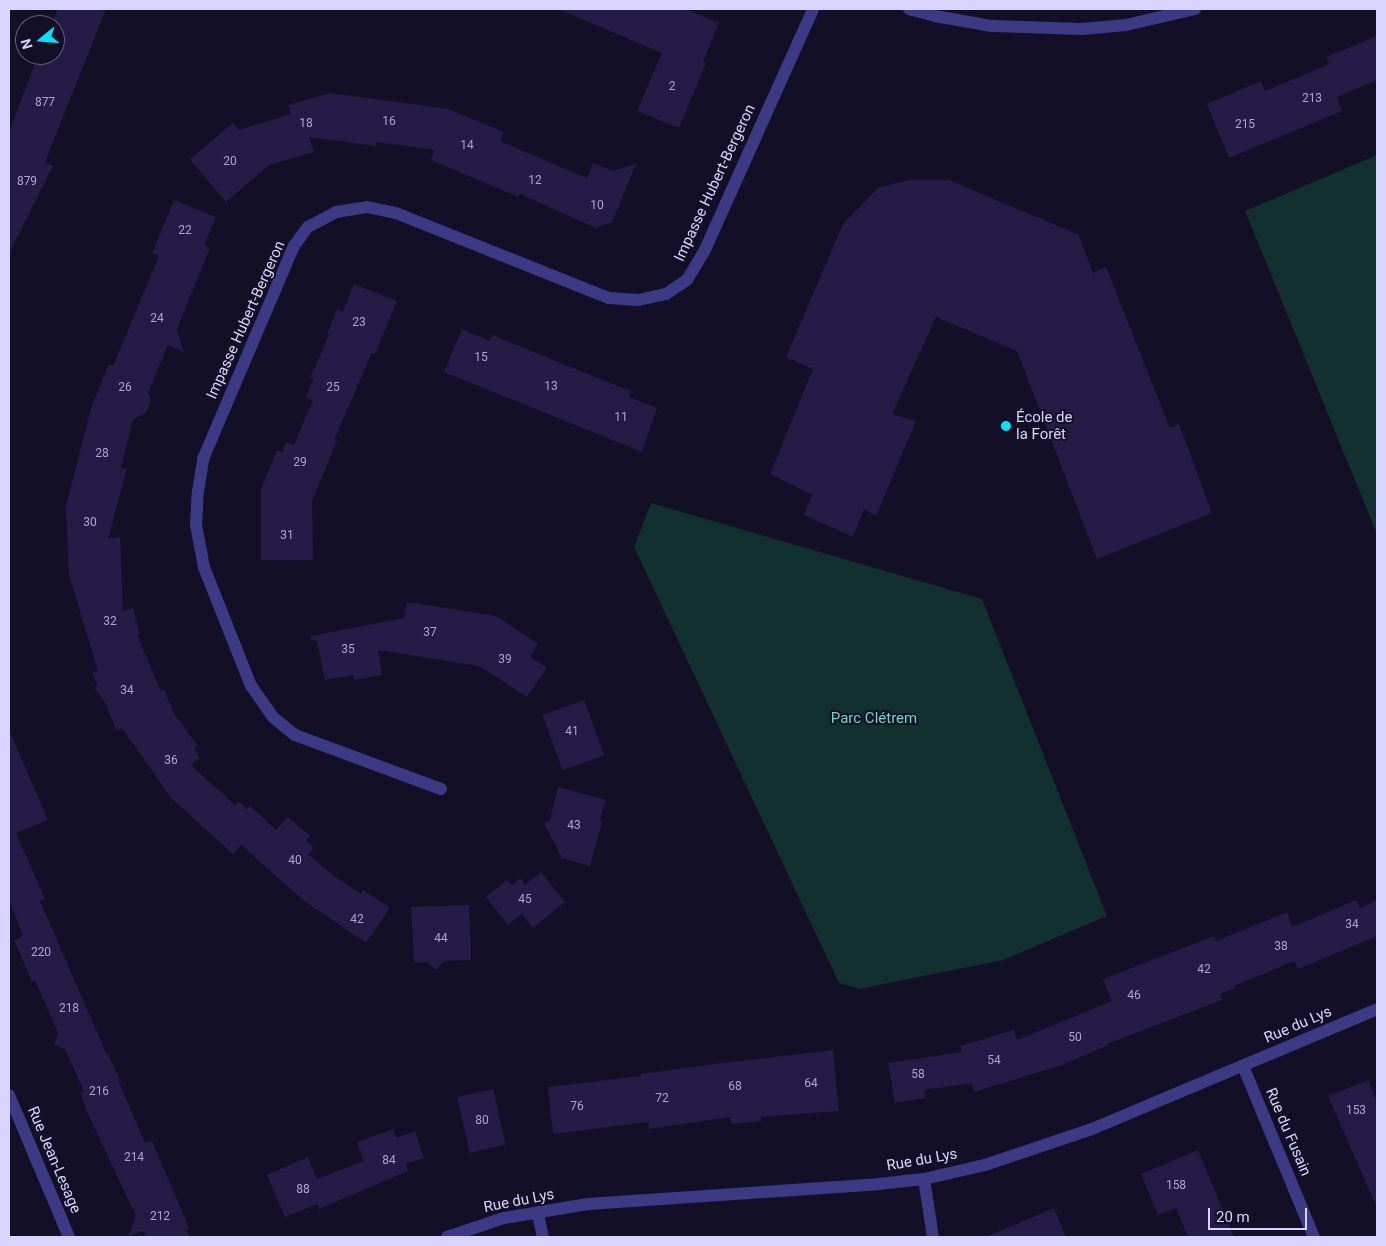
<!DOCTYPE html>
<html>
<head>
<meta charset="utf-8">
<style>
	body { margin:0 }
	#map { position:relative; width:1386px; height:1246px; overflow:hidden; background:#130f26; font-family:Roboto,sans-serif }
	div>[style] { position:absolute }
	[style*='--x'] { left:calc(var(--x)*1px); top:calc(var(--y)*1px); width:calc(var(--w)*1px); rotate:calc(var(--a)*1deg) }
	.green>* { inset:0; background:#12302f }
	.building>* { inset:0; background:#241b47; transform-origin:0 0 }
	.minor>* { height:12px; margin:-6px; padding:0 6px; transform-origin:6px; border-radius:6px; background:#3d3a85 }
	.dots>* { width:14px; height:14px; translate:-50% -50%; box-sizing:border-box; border:2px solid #130f26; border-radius:50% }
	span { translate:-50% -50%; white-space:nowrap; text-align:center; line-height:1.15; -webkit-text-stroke:4px #130f26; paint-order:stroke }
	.number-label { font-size:12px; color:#aca6d1 }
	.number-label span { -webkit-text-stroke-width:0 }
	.street-label { font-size:15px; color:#d9d4ff }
	.poi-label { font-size:15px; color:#d9d4ff }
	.left { translate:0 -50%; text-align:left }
	.park-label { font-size:15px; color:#5fe0c0 }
	.frame { position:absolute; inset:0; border:10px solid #d9d4ff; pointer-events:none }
	.north { position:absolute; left:15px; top:15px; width:50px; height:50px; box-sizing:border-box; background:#130f26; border:1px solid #625e7d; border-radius:50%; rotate:253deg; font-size:14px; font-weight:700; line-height:20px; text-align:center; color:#d9d4ff }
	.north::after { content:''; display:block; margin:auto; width:18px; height:22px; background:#00e5ff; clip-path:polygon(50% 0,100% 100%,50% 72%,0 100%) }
	.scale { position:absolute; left:1208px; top:1208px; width:99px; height:22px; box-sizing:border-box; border:2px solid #d9d4ff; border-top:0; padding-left:6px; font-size:15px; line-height:18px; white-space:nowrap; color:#d9d4ff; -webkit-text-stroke:4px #130f26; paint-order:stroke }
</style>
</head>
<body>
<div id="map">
	<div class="green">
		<i style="clip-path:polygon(1377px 155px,1377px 534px,1245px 211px)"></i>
		<i style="clip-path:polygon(651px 503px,982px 599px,1107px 916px,1003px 960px,859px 989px,839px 983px,634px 547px)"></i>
	</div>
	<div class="building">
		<i style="clip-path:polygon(58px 9px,106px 9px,45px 162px,53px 166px,9px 254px,9px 132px,38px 55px,55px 55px,55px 25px,51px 25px)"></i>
		<i style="clip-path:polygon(558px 9px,685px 9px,719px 23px,703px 62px,706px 63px,679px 128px,637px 111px,662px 53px)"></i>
		<i style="clip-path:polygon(1377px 36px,1377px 80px,1337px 97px,1342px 111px,1229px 158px,1207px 104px,1261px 81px,1265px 91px,1329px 64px,1326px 57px)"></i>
		<i style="clip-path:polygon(330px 93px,448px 109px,504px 132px,500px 141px,587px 178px,593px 163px,613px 171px,636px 164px,612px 222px,596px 228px,520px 194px,518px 197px,431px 160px,435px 150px,376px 142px,376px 146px,309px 137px,314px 152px,269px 165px,226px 202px,190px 159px,233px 123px,239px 130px,291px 114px,288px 105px)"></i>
		<i style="clip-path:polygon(909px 180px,949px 180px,1079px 235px,1093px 273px,1106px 267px,1170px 428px,1179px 424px,1212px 513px,1097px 559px,1017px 351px,936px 317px,892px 414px,916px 421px,876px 516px,864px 509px,853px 537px,804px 515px,812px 495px,770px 474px,813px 369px,786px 357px,843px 224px,878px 188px)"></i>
		<i style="clip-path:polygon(174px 200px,216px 217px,204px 245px,210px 248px,177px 329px,184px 352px,168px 345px,148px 393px,151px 400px,146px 413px,133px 419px,121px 468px,127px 469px,108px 538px,120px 537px,123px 611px,133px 608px,140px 634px,137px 635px,161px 691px,164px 689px,173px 712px,198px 746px,194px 749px,200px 758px,191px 765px,235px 805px,238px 801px,247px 809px,250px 806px,276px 830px,288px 817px,310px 836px,306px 840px,314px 848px,308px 854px,334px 876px,361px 894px,363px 890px,390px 908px,366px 943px,303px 900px,241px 845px,233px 854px,171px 798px,122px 728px,117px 731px,104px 701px,95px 689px,97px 685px,92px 673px,98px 671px,69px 575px,66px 506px,92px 405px,109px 364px,113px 366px,159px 256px,152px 253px)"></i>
		<i style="clip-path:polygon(354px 284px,397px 301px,375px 354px,372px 353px,334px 440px,337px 441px,312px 501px,313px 560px,261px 560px,261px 489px,277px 450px,282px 452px,286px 442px,294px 445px,313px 400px,306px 397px,313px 379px,310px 378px,329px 335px,327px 334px,337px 309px,343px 312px)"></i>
		<i style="clip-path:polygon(462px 329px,490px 341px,492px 335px,605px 381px,631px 391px,629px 397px,657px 408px,642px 452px,444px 372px)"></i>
		<i style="clip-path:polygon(407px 602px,496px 616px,538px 644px,530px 657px,547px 668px,527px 697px,479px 666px,378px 650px,382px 675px,355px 680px,353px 675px,325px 680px,317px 641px,311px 640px,311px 636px,404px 618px)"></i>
		<i style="left:584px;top:700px;width:59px;height:44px;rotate:70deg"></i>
		<i style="clip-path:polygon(9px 730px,48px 820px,16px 833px,45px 899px,40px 901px,107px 1055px,108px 1054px,120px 1080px,118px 1080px,145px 1143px,152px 1141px,189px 1228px,186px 1229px,190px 1237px,147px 1237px,144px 1231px,128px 1236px,136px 1216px,87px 1112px,80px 1092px,84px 1091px,65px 1049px,54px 1044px,58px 1033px,35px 980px,32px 982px,14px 940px,23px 936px,9px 900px)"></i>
		<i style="clip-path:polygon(558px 787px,606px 800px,600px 819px,602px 823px,590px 866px,562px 858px,544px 823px,550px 820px)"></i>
		<i style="clip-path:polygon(541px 872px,565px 902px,533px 928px,522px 914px,508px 925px,486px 897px,507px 880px,512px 885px,520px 878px,525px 885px)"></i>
		<i style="clip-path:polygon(1356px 900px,1360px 908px,1377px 900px,1377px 936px,1298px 969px,1294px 961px,1234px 986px,1235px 988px,1220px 994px,1222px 1000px,1107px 1044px,1108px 1045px,1062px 1065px,974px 1092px,972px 1083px,924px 1090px,926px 1098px,895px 1103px,888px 1063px,962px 1052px,960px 1046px,1014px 1030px,1017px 1040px,1112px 1001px,1103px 979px,1214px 936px,1216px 941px,1287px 912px,1292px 927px)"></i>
		<i style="clip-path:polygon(469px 905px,471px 960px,444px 961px,436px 970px,427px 962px,414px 963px,411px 907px)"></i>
		<i style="clip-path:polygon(833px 1050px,839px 1111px,761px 1117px,761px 1121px,731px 1124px,730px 1117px,649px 1129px,648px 1122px,553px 1134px,548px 1087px,641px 1076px,641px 1074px,698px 1066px)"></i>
		<i style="clip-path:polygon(1368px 1080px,1377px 1102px,1377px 1208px,1328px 1096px)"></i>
		<i style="left:493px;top:1089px;width:57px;height:37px;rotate:77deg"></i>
		<i style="clip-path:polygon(393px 1129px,396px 1138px,415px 1131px,424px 1158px,405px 1164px,408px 1171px,319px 1209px,317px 1204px,285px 1217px,267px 1175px,308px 1157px,317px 1179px,364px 1161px,357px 1142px)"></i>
		<i style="clip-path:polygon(1198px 1150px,1234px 1237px,1188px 1237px,1176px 1208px,1158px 1215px,1141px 1174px)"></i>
		<i style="clip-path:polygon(1054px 1208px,1066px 1237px,986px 1237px)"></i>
	</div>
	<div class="minor">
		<i style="--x:909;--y:9;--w:27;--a:15"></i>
		<i style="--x:935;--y:16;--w:58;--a:10"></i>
		<i style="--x:992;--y:26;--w:90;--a:1.9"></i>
		<i style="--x:1082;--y:29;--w:44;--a:-5.2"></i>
		<i style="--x:1126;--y:25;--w:71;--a:-13.1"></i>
		<i style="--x:441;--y:789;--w:156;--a:-159.7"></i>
		<i style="--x:295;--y:735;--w:28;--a:-141"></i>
		<i style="--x:273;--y:717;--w:38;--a:-125"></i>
		<i style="--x:251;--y:686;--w:128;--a:-111.6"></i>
		<i style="--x:204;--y:567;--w:43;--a:-100.8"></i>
		<i style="--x:196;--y:525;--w:33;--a:-87"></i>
		<i style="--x:198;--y:492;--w:33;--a:-81"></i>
		<i style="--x:203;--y:459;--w:232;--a:-66.9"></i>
		<i style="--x:294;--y:246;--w:24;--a:-54"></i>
		<i style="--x:308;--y:227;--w:32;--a:-28"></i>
		<i style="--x:336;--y:212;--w:31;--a:-9"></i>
		<i style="--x:367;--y:207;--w:30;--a:12"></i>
		<i style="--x:396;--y:213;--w:229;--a:21.8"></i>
		<i style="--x:609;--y:298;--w:29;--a:4"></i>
		<i style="--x:638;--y:300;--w:29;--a:-12"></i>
		<i style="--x:666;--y:294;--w:25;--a:-34"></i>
		<i style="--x:687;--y:280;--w:33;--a:-59"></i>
		<i style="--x:704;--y:252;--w:266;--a:-65.8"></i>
		<i style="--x:1243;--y:1066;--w:185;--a:67.5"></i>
		<i style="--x:9;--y:1095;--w:154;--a:67.1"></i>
		<i style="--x:924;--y:1179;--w:59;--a:81.2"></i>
		<i style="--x:538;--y:1214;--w:24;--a:78"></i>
		<i style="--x:447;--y:1237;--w:60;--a:-18.4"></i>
		<i style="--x:504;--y:1218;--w:85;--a:-9.5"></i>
		<i style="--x:588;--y:1204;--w:291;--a:-3.9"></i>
		<i style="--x:878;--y:1184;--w:46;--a:-6.2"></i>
		<i style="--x:924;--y:1179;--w:63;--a:-12.9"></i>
		<i style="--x:985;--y:1165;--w:113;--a:-18.6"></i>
		<i style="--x:1092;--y:1129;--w:309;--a:-22.8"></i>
	</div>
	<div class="dots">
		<i style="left:1006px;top:426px;background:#00e5ff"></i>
	</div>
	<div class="number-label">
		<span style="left:672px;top:87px">2</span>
		<span style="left:1312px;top:99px">213</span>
		<span style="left:45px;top:103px">877</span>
		<span style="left:389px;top:122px">16</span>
		<span style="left:306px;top:124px">18</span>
		<span style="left:1245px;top:125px">215</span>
		<span style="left:467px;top:146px">14</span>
		<span style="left:230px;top:162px">20</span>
		<span style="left:535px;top:181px">12</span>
		<span style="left:27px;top:182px">879</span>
		<span style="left:597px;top:206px">10</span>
		<span style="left:185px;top:231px">22</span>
		<span style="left:157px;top:319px">24</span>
		<span style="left:359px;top:323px">23</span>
		<span style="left:481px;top:358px">15</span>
		<span style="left:551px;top:387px">13</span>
		<span style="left:125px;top:388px">26</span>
		<span style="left:333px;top:388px">25</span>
		<span style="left:621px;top:418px">11</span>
		<span style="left:102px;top:454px">28</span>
		<span style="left:300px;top:463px">29</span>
		<span style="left:90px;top:523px">30</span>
		<span style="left:287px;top:536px">31</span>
		<span style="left:110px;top:622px">32</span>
		<span style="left:430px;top:633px">37</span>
		<span style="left:348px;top:650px">35</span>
		<span style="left:505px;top:660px">39</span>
		<span style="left:127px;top:691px">34</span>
		<span style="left:572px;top:732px">41</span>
		<span style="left:171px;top:761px">36</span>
		<span style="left:574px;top:826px">43</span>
		<span style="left:295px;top:861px">40</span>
		<span style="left:525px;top:900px">45</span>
		<span style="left:357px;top:920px">42</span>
		<span style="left:1352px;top:925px">34</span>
		<span style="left:441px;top:939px">44</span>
		<span style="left:1281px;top:947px">38</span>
		<span style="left:41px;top:953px">220</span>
		<span style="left:1204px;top:970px">42</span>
		<span style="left:1134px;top:996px">46</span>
		<span style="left:69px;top:1009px">218</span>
		<span style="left:1075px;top:1038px">50</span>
		<span style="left:994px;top:1061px">54</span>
		<span style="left:918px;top:1075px">58</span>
		<span style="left:811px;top:1084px">64</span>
		<span style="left:735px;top:1087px">68</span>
		<span style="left:99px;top:1092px">216</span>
		<span style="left:662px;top:1099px">72</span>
		<span style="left:577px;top:1107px">76</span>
		<span style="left:1356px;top:1111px">153</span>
		<span style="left:482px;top:1121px">80</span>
		<span style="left:134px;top:1158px">214</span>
		<span style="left:389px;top:1161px">84</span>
		<span style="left:1176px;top:1186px">158</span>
		<span style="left:303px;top:1190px">88</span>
		<span style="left:160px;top:1217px">212</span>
	</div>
	<div class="street-label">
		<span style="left:715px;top:183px;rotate:-65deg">Impasse Hubert-Bergeron</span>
		<span style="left:246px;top:320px;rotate:-66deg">Impasse Hubert-Bergeron</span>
		<span style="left:1298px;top:1025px;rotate:-23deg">Rue du Lys</span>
		<span style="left:1288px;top:1132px;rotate:67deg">Rue du Fusain</span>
		<span style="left:54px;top:1160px;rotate:67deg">Rue Jean-Lesage</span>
		<span style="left:922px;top:1160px;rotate:-10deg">Rue du Lys</span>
		<span style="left:519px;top:1201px;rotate:-11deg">Rue du Lys</span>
	</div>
	<div class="poi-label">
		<span class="left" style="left:1016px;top:426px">École de<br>la Forêt</span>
	</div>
	<div class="park-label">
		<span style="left:874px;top:719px">Parc Clétrem</span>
	</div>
	<div class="frame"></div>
	<div class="north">N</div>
	<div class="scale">20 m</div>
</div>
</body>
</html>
